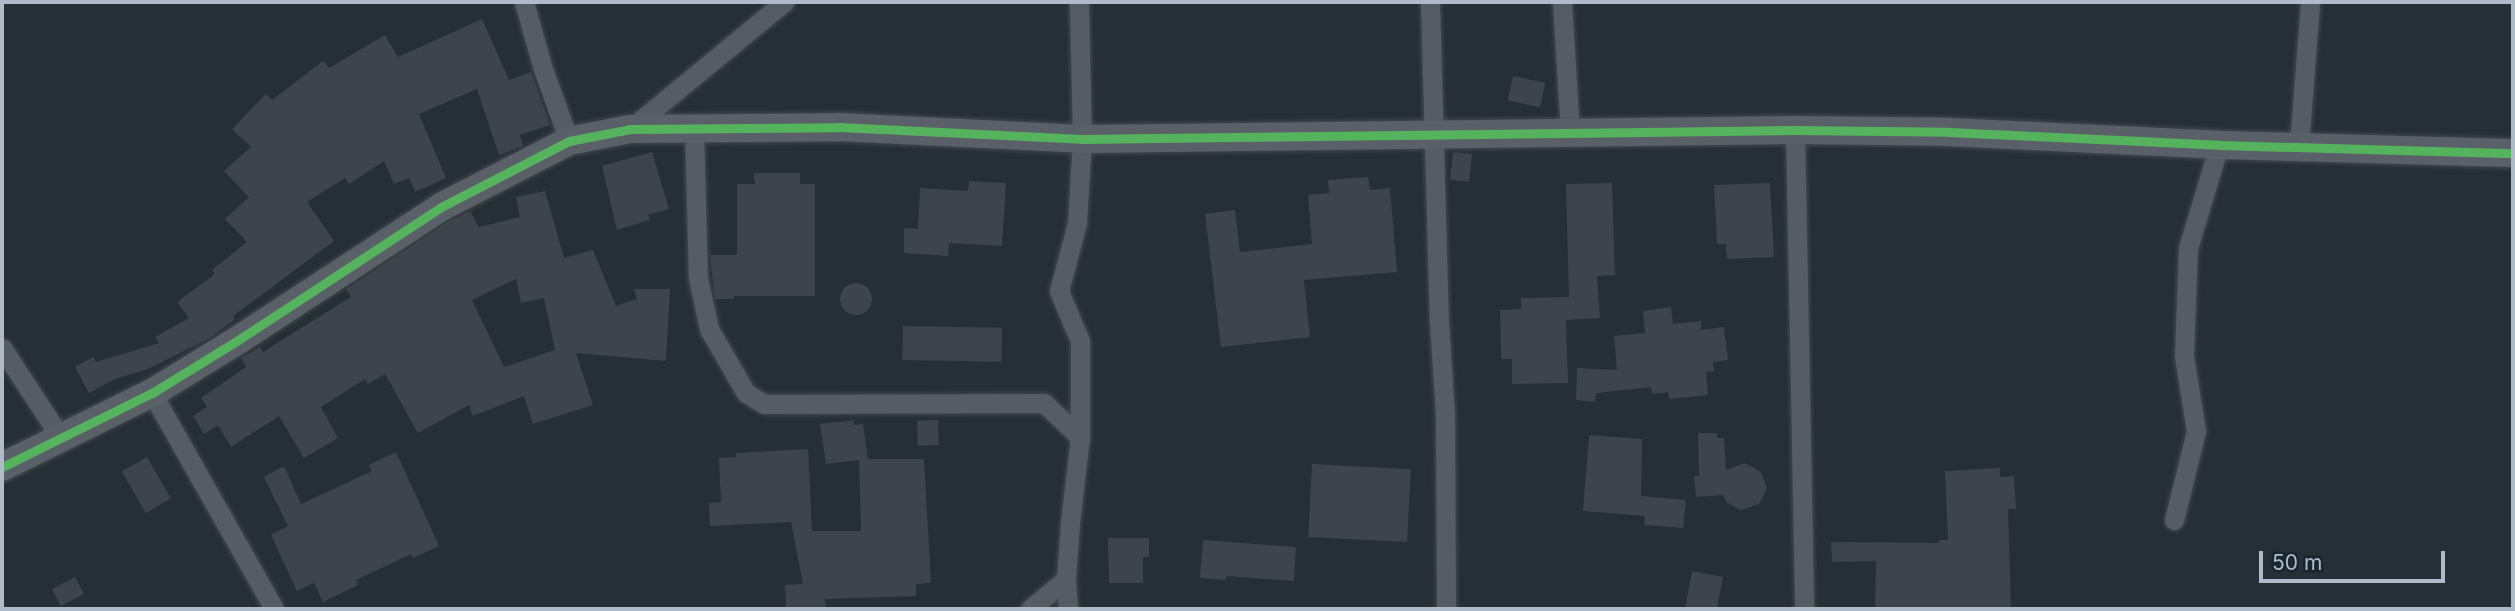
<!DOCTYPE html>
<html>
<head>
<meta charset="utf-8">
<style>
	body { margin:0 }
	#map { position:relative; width:2515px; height:611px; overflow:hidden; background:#262e36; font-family:Inter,sans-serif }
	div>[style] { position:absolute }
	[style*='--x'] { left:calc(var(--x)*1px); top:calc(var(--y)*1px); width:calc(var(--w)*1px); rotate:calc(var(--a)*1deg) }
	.building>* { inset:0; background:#3e444c; transform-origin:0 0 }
	.round { border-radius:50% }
	.roads { filter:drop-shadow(0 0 2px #43484e) drop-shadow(0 0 2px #43484e) }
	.street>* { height:19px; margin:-9.5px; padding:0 9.5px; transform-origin:9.5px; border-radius:9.5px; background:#565c64 }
	.secondary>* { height:28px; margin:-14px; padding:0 14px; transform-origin:14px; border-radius:14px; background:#5a6068 }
	.cycleway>* { height:9px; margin:-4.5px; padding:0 4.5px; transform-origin:4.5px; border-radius:4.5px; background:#56b35d }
	span { translate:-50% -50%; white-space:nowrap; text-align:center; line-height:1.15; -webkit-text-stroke:5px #192531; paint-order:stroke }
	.frame { position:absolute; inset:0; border:4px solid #afbbc8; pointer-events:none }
	.scale { position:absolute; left:2259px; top:551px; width:186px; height:32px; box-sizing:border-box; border:4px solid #afbbc8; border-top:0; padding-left:9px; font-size:21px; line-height:24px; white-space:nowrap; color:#afbbc8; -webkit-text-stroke:5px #192531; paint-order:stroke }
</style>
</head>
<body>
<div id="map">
	<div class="building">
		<i style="clip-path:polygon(482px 19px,509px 80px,531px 72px,550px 125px,520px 135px,523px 146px,499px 155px,477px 89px,419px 114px,446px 178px,415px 192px,409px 178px,394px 184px,384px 161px,349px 184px,345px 178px,307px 202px,334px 241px,233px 316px,235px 319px,210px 338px,148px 369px,115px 379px,89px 393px,75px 367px,93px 357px,96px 362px,159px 343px,155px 337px,189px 318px,177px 302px,215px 274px,212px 270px,247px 242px,225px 219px,249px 197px,224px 171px,251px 147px,232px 129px,266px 94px,272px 100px,323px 61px,329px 68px,385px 35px,398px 57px)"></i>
		<i style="left:1513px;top:76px;width:33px;height:25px;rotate:12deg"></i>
		<i style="clip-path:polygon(652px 152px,669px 209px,648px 215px,650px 220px,617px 230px,602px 166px)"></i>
		<i style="left:1453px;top:152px;width:19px;height:28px;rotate:6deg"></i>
		<i style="clip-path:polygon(754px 173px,800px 173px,800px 184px,815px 184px,815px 296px,734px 296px,734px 299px,715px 299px,710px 255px,737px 255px,737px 184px,755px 184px)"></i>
		<i style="clip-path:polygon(1368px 177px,1370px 190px,1390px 188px,1397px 272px,1304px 280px,1310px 337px,1221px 347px,1205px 214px,1235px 210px,1240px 252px,1312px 244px,1308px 195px,1329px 193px,1328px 180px)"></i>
		<i style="clip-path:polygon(969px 181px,1006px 183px,1002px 246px,949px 243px,948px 256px,904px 253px,904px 228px,918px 229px,920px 188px,968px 191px)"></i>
		<i style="clip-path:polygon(1612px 183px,1615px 275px,1597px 276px,1600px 318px,1566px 320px,1568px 383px,1512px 384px,1512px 359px,1501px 359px,1500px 310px,1521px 309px,1521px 298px,1569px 297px,1566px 184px)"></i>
		<i style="clip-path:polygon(1770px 183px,1774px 257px,1727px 259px,1726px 244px,1717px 244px,1714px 185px)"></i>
		<i style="clip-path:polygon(evenodd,545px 191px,564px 258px,593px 250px,616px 306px,637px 299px,634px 289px,670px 289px,666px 361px,576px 353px,593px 405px,533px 424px,524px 396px,473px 416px,469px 405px,418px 433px,385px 374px,368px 384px,365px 379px,321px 407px,338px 438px,304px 458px,279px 416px,231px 447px,218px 425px,204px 434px,193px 416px,207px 407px,201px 398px,246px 367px,241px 358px,260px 347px,263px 352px,351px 297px,346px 289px,449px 221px,470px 211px,479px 227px,520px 217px,516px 197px,545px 191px,516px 279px,521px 303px,544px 298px,555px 350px,504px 367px,472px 300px,516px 279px)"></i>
		<i class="round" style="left:840px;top:283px;width:32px;height:32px"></i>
		<i style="clip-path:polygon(1671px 307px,1673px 324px,1701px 321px,1701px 330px,1724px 327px,1728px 360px,1713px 362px,1714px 371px,1706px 372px,1708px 395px,1669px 399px,1668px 392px,1652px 394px,1651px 387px,1596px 393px,1595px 402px,1576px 400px,1577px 368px,1617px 370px,1614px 336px,1645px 333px,1643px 311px)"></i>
		<i style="left:903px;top:326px;width:99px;height:34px;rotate:1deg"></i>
		<i style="clip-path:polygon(854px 420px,854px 425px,863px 424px,868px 459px,865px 459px,924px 459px,931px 583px,916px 584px,916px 596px,825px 599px,826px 609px,786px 609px,785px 585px,803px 584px,791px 522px,710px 526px,709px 503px,721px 502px,719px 458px,736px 457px,736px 453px,808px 449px,812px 531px,861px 531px,859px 460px,826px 464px,820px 424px)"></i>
		<i style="left:938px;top:420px;width:25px;height:21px;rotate:88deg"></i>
		<i style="clip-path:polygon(1698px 433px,1717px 433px,1717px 438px,1724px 438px,1726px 470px,1745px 463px,1761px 472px,1767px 488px,1759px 504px,1741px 510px,1726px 502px,1723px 495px,1696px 497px,1694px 476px,1699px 476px)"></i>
		<i style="clip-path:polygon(1589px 435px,1642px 439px,1641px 496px,1686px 500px,1683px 528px,1644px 525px,1645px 516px,1583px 511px)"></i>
		<i style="clip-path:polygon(396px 452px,439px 546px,413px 558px,411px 554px,356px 580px,358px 585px,323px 602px,314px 583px,297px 591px,271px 535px,288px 526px,264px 477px,284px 466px,301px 504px,372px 471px,369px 465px)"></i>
		<i style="left:147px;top:457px;width:48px;height:29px;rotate:60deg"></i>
		<i style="left:1312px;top:464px;width:99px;height:73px;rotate:3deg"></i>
		<i style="clip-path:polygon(2000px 468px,2000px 477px,2014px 476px,2016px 509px,2008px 509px,2011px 609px,1883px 609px,1875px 606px,1876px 561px,1832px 562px,1831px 542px,1939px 543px,1939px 540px,1948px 540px,1945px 471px)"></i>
		<i style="clip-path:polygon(1108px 538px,1149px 538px,1149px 557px,1143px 557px,1143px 583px,1109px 583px)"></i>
		<i style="clip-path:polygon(1203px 540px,1296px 547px,1294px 581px,1226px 576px,1226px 580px,1200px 578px)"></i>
		<i style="clip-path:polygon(1692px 571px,1723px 577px,1717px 609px,1685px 609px)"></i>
		<i style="left:75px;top:577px;width:19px;height:26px;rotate:62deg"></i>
	</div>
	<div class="roads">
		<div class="street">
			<i style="--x:524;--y:2;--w:70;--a:74.2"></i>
			<i style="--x:543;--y:69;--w:77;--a:70.1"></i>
			<i style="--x:1430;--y:2;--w:320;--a:88.4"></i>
			<i style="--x:1439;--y:322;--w:92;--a:86.3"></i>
			<i style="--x:1445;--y:414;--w:195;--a:89.7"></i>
			<i style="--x:1562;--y:2;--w:132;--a:86.5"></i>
			<i style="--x:694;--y:128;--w:150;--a:88.5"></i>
			<i style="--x:698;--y:278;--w:52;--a:77.8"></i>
			<i style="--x:709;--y:329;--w:74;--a:60"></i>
			<i style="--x:746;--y:393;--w:21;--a:31"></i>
			<i style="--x:764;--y:404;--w:280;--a:-0.2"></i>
			<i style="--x:1044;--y:403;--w:50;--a:43.4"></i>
			<i style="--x:630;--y:129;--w:200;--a:-39.5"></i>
			<i style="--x:1795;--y:130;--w:479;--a:88.9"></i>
			<i style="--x:2299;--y:146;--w:144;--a:-85.6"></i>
			<i style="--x:2;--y:348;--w:108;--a:56.8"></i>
			<i style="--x:152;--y:393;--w:248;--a:60.5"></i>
			<i style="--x:2174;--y:520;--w:92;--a:-76.1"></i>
			<i style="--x:2196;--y:431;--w:76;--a:-99.1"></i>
			<i style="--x:2184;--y:356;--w:108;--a:-87.9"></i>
			<i style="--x:2188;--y:248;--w:108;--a:-73.2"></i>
			<i style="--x:1030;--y:609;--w:47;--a:-39.8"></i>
			<i style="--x:1068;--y:609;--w:30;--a:-94"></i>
			<i style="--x:1066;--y:579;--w:56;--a:-85.9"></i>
			<i style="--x:1070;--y:523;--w:87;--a:-83.4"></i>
			<i style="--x:1080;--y:437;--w:96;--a:-90"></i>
			<i style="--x:1080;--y:341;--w:54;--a:-112.8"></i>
			<i style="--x:1059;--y:291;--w:70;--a:-75.2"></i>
			<i style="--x:1077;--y:223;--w:84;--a:-86.6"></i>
			<i style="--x:1082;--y:139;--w:137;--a:-91.3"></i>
		</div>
		<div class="secondary">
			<i style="--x:2;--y:467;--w:167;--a:-26.3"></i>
			<i style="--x:152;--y:393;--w:97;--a:-31.6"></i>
			<i style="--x:235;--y:342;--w:246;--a:-33.2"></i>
			<i style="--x:441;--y:207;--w:144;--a:-27.3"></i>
			<i style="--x:569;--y:141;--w:62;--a:-11.1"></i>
			<i style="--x:630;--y:129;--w:209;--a:-0.5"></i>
			<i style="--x:839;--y:127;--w:243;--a:2.8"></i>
			<i style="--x:1082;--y:139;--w:713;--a:-0.72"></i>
			<i style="--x:1795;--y:130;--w:153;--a:0.7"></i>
			<i style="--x:1948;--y:132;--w:271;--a:2.7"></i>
			<i style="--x:2219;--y:145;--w:294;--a:1.6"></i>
		</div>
	</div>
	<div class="cycleway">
		<i style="--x:2;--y:467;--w:167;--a:-26.3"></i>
		<i style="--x:152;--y:393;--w:97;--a:-31.6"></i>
		<i style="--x:235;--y:342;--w:246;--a:-33.2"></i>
		<i style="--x:441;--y:207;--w:144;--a:-27.3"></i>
		<i style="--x:569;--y:141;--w:62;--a:-11.1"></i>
		<i style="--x:630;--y:129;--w:209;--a:-0.5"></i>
		<i style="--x:839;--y:127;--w:243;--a:2.8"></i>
		<i style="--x:1082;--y:139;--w:713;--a:-0.72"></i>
		<i style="--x:1795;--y:130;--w:153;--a:0.7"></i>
		<i style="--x:1948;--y:132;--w:271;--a:2.7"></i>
		<i style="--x:2219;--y:145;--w:294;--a:1.6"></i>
	</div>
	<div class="frame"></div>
	<div class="scale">50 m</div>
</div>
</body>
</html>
